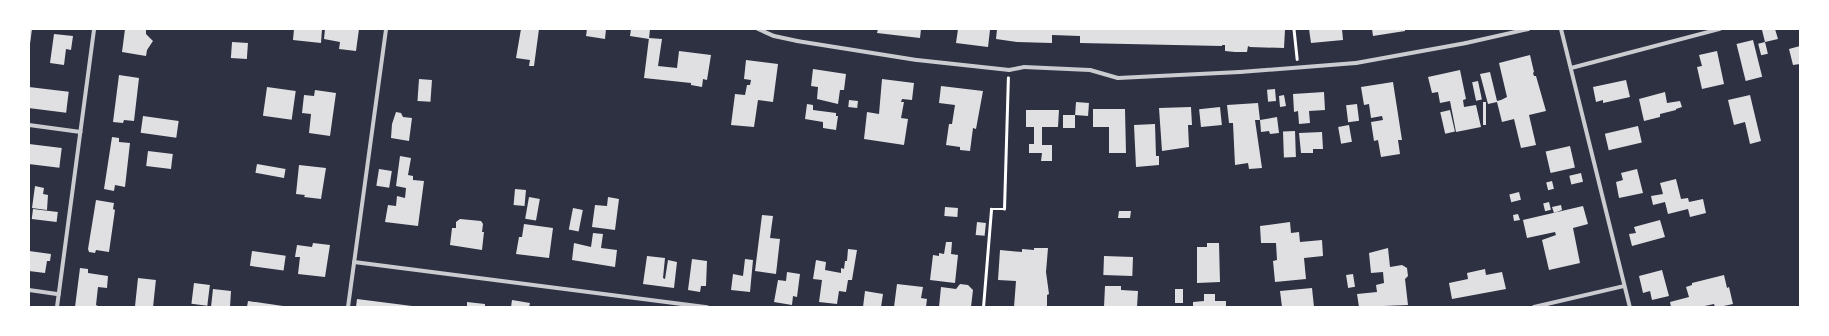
<!DOCTYPE html>
<html>
<head>
<meta charset="utf-8">
<style>
	body { margin:0 }
	#map { position:relative; width:1829px; height:336px; overflow:hidden; background:#2d3142; font-family:Montserrat,sans-serif }
	div>[style] { position:absolute }
	[style*='--x'] { left:calc(var(--x)*1px); top:calc(var(--y)*1px); width:calc(var(--w)*1px); rotate:calc(var(--a)*1deg) }
	.building>* { inset:0; background:#e0e0e3; transform-origin:0 0 }
	.path>* { height:2.5px; margin:-1.25px; padding:0 1.25px; transform-origin:1.25px; border-radius:1.25px; background:#fff }
	.minor>* { height:4px; margin:-2px; padding:0 2px; transform-origin:2px; border-radius:2px; background:#caccd0 }
	span { translate:-50% -50%; white-space:nowrap; text-align:center; line-height:1.15; -webkit-text-stroke:4px #fff; paint-order:stroke }
	.frame { position:absolute; inset:0; border:30px solid #fff; pointer-events:none }
</style>
</head>
<body>
<div id="map">
	<div class="building">
		<i style="clip-path:polygon(29px 29px,32px 29px,30px 44px,29px 44px)"></i>
		<i style="clip-path:polygon(125px 29px,146px 29px,146px 34px,153px 41px,147px 50px,146px 56px,122px 52px)"></i>
		<i style="clip-path:polygon(294px 29px,322px 29px,321px 43px,293px 40px)"></i>
		<i style="clip-path:polygon(325px 29px,359px 29px,356px 51px,339px 49px,340px 42px,324px 39px)"></i>
		<i style="clip-path:polygon(521px 29px,539px 29px,534px 66px,529px 66px,530px 60px,516px 58px)"></i>
		<i style="clip-path:polygon(587px 29px,606px 29px,605px 39px,586px 36px)"></i>
		<i style="clip-path:polygon(631px 29px,650px 29px,649px 39px,630px 36px)"></i>
		<i style="clip-path:polygon(878px 29px,921px 29px,920px 38px,877px 33px)"></i>
		<i style="clip-path:polygon(958px 29px,990px 30px,988px 47px,956px 43px)"></i>
		<i style="clip-path:polygon(997px 29px,1285px 30px,1284px 48px,1250px 47px,1248px 46px,1247px 52px,1235px 52px,1225px 51px,1225px 45px,1222px 45px,1222px 46px,1080px 43px,1080px 36px,1052px 35px,1052px 43px,1017px 42px,996px 39px)"></i>
		<i style="clip-path:polygon(1309px 29px,1342px 29px,1343px 40px,1311px 43px)"></i>
		<i style="clip-path:polygon(1372px 29px,1405px 29px,1405px 31px,1373px 36px)"></i>
		<i style="clip-path:polygon(1766px 29px,1775px 29px,1778px 39px,1765px 42px,1762px 30px)"></i>
		<i style="clip-path:polygon(54px 34px,73px 36px,71px 50px,66px 49px,64px 65px,50px 63px)"></i>
		<i style="clip-path:polygon(649px 38px,662px 39px,658px 66px,677px 68px,679px 51px,711px 55px,707px 80px,703px 79px,702px 87px,691px 85px,691px 83px,644px 78px)"></i>
		<i style="left:1753px;top:40px;width:38px;height:17px;rotate:76deg"></i>
		<i style="left:232px;top:42px;width:16px;height:16px;rotate:4deg"></i>
		<i style="left:1765px;top:42px;width:12px;height:7px;rotate:76deg"></i>
		<i style="clip-path:polygon(1800px 46px,1800px 64px,1793px 65px,1789px 49px)"></i>
		<i style="clip-path:polygon(1717px 51px,1724px 84px,1702px 89px,1697px 67px,1702px 66px,1699px 55px)"></i>
		<i style="clip-path:polygon(1530px 55px,1534px 72px,1533px 73px,1534px 76px,1536px 76px,1546px 111px,1529px 115px,1536px 145px,1521px 148px,1514px 119px,1502px 122px,1497px 102px,1488px 104px,1480px 74px,1490px 72px,1497px 101px,1501px 100px,1507px 97px,1499px 63px)"></i>
		<i style="clip-path:polygon(746px 60px,778px 64px,773px 102px,758px 100px,754px 127px,731px 125px,735px 94px,745px 95px,747px 85px,750px 85px,751px 80px,744px 79px)"></i>
		<i style="clip-path:polygon(813px 69px,846px 74px,844px 90px,840px 90px,838px 104px,817px 99px,818px 87px,811px 86px)"></i>
		<i style="clip-path:polygon(1460px 70px,1466px 99px,1463px 100px,1464px 107px,1476px 105px,1481px 127px,1456px 132px,1450px 101px,1440px 103px,1438px 92px,1432px 93px,1428px 77px)"></i>
		<i style="clip-path:polygon(119px 75px,139px 78px,134px 121px,124px 120px,123px 123px,113px 122px)"></i>
		<i style="left:419px;top:79px;width:13px;height:22px;rotate:4deg"></i>
		<i style="clip-path:polygon(882px 79px,914px 83px,912px 100px,902px 99px,901px 102px,904px 102px,901px 118px,908px 119px,904px 145px,864px 139px,867px 112px,879px 114px)"></i>
		<i style="clip-path:polygon(1626px 80px,1630px 97px,1603px 103px,1603px 100px,1596px 102px,1593px 87px)"></i>
		<i style="left:1478px;top:81px;width:19px;height:6px;rotate:78deg"></i>
		<i style="clip-path:polygon(1393px 82px,1402px 140px,1398px 140px,1400px 154px,1381px 157px,1378px 140px,1374px 141px,1371px 122px,1383px 120px,1382px 116px,1371px 118px,1369px 104px,1364px 105px,1361px 87px)"></i>
		<i style="clip-path:polygon(941px 86px,983px 91px,976px 129px,973px 128px,970px 151px,960px 150px,960px 147px,946px 145px,949px 124px,952px 124px,955px 105px,939px 103px)"></i>
		<i style="left:29px;top:87px;width:40px;height:21px;rotate:7deg"></i>
		<i style="left:267px;top:87px;width:29px;height:29px;rotate:8deg"></i>
		<i style="left:1275px;top:89px;width:12px;height:8px;rotate:85deg"></i>
		<i style="clip-path:polygon(315px 90px,336px 93px,330px 136px,309px 133px,311px 114px,302px 113px,304px 95px,314px 96px)"></i>
		<i style="clip-path:polygon(1324px 92px,1325px 110px,1309px 111px,1310px 123px,1299px 124px,1298px 111px,1294px 112px,1293px 94px)"></i>
		<i style="clip-path:polygon(1665px 92px,1667px 103px,1680px 101px,1682px 107px,1676px 109px,1676px 110px,1660px 114px,1660px 117px,1644px 121px,1639px 99px)"></i>
		<i style="clip-path:polygon(1284px 95px,1286px 106px,1280px 107px,1279px 96px)"></i>
		<i style="clip-path:polygon(1750px 95px,1761px 141px,1750px 144px,1745px 122px,1734px 125px,1728px 100px)"></i>
		<i style="left:849px;top:100px;width:9px;height:7px;rotate:6deg"></i>
		<i style="left:1076px;top:102px;width:13px;height:13px;rotate:4deg"></i>
		<i style="left:1483px;top:102px;width:3px;height:23px"></i>
		<i style="clip-path:polygon(1258px 103px,1260px 120px,1277px 117px,1279px 133px,1270px 134px,1269px 131px,1261px 132px,1260px 120px,1255px 120px,1262px 168px,1249px 169px,1248px 163px,1235px 165px,1233px 123px,1229px 123px,1227px 105px)"></i>
		<i style="clip-path:polygon(807px 104px,813px 105px,813px 110px,836px 113px,836px 116px,838px 116px,836px 130px,823px 128px,823px 122px,805px 119px)"></i>
		<i style="left:1357px;top:104px;width:17px;height:11px;rotate:83deg"></i>
		<i style="clip-path:polygon(1191px 107px,1192px 125px,1188px 125px,1189px 147px,1162px 151px,1159px 108px)"></i>
		<i style="left:1220px;top:107px;width:18px;height:21px;rotate:84deg"></i>
		<i style="clip-path:polygon(1093px 109px,1125px 109px,1126px 153px,1109px 153px,1109px 127px,1093px 127px)"></i>
		<i style="clip-path:polygon(1026px 110px,1059px 110px,1058px 127px,1042px 127px,1042px 145px,1052px 145px,1052px 161px,1041px 161px,1042px 153px,1029px 153px,1029px 144px,1034px 144px,1034px 127px,1026px 127px)"></i>
		<i style="left:1450px;top:110px;width:22px;height:10px;rotate:77deg"></i>
		<i style="clip-path:polygon(396px 112px,401px 113px,403px 117px,412px 118px,409px 141px,391px 138px,392px 124px)"></i>
		<i style="left:1063px;top:115px;width:12px;height:13px"></i>
		<i style="left:143px;top:116px;width:36px;height:17px;rotate:8deg"></i>
		<i style="clip-path:polygon(1155px 124px,1156px 156px,1159px 156px,1159px 165px,1136px 167px,1134px 125px)"></i>
		<i style="left:1349px;top:125px;width:17px;height:11px;rotate:80deg"></i>
		<i style="left:1638px;top:126px;width:17px;height:34px;rotate:77deg"></i>
		<i style="left:1295px;top:131px;width:26px;height:12px;rotate:88deg"></i>
		<i style="clip-path:polygon(1322px 132px,1323px 149px,1313px 149px,1313px 153px,1301px 153px,1299px 133px)"></i>
		<i style="clip-path:polygon(112px 137px,119px 138px,119px 142px,130px 143px,125px 187px,115px 185px,114px 191px,104px 189px)"></i>
		<i style="left:29px;top:144px;width:33px;height:20px;rotate:7deg"></i>
		<i style="left:1570px;top:146px;width:22px;height:25px;rotate:77deg"></i>
		<i style="left:148px;top:151px;width:25px;height:15px;rotate:7deg"></i>
		<i style="clip-path:polygon(400px 156px,411px 158px,408px 175px,413px 176px,413px 180px,424px 181px,418px 226px,385px 222px,388px 205px,396px 206px,397px 196px,405px 198px,406px 188px,396px 186px)"></i>
		<i style="left:257px;top:164px;width:29px;height:9px;rotate:10deg"></i>
		<i style="clip-path:polygon(299px 165px,326px 168px,321px 199px,304px 197px,305px 195px,296px 194px)"></i>
		<i style="left:379px;top:169px;width:13px;height:17px;rotate:9deg"></i>
		<i style="clip-path:polygon(1637px 169px,1643px 193px,1619px 198px,1616px 182px,1623px 180px,1621px 173px)"></i>
		<i style="left:1581px;top:173px;width:9px;height:12px;rotate:77deg"></i>
		<i style="clip-path:polygon(1676px 179px,1681px 199px,1688px 198px,1689px 202px,1703px 199px,1706px 213px,1690px 217px,1688px 209px,1668px 214px,1665px 202px,1653px 205px,1651px 196px,1663px 194px,1660px 183px)"></i>
		<i style="left:1552px;top:181px;width:8px;height:6px;rotate:76deg"></i>
		<i style="clip-path:polygon(35px 186px,44px 188px,43px 194px,48px 195px,47px 210px,32px 208px)"></i>
		<i style="left:515px;top:189px;width:11px;height:16px;rotate:5deg"></i>
		<i style="left:1519px;top:192px;width:8px;height:10px;rotate:76deg"></i>
		<i style="left:529px;top:197px;width:11px;height:22px;rotate:10deg"></i>
		<i style="clip-path:polygon(608px 197px,619px 199px,615px 230px,592px 227px,595px 205px,607px 206px)"></i>
		<i style="clip-path:polygon(96px 200px,114px 203px,113px 209px,115px 210px,109px 252px,96px 250px,95px 253px,89px 252px,88px 249px)"></i>
		<i style="left:1549px;top:202px;width:8px;height:6px;rotate:76deg"></i>
		<i style="clip-path:polygon(1561px 205px,1562px 210px,1554px 213px,1552px 207px)"></i>
		<i style="clip-path:polygon(1583px 206px,1588px 224px,1573px 228px,1580px 263px,1549px 270px,1542px 240px,1556px 235px,1555px 232px,1527px 238px,1523px 220px)"></i>
		<i style="left:945px;top:207px;width:13px;height:9px;rotate:4deg"></i>
		<i style="left:573px;top:208px;width:10px;height:22px;rotate:11deg"></i>
		<i style="left:33px;top:209px;width:25px;height:10px;rotate:7deg"></i>
		<i style="clip-path:polygon(1119px 211px,1131px 211px,1130px 218px,1118px 218px)"></i>
		<i style="clip-path:polygon(1518px 214px,1520px 220px,1514px 221px,1513px 215px)"></i>
		<i style="clip-path:polygon(762px 215px,773px 216px,770px 238px,780px 239px,776px 274px,755px 271px)"></i>
		<i style="clip-path:polygon(460px 219px,481px 221px,483px 224px,482px 232px,484px 232px,482px 250px,450px 245px,452px 228px,456px 228px,456px 222px)"></i>
		<i style="clip-path:polygon(1660px 220px,1665px 237px,1632px 246px,1629px 234px,1636px 233px,1634px 227px)"></i>
		<i style="left:977px;top:222px;width:9px;height:13px;rotate:6deg"></i>
		<i style="clip-path:polygon(1290px 222px,1291px 233px,1299px 232px,1300px 242px,1322px 240px,1323px 256px,1304px 258px,1306px 279px,1275px 282px,1273px 261px,1277px 260px,1276px 243px,1261px 243px,1260px 226px)"></i>
		<i style="clip-path:polygon(524px 224px,553px 228px,549px 258px,516px 254px,519px 237px,522px 237px)"></i>
		<i style="clip-path:polygon(593px 233px,603px 234px,601px 248px,617px 250px,615px 267px,572px 260px,574px 243px,591px 247px)"></i>
		<i style="clip-path:polygon(946px 242px,952px 242px,951px 254px,958px 255px,955px 283px,930px 280px,933px 255px,939px 256px,939px 253px,944px 254px)"></i>
		<i style="clip-path:polygon(313px 243px,330px 245px,325px 277px,298px 274px,300px 257px,295px 257px,297px 245px,312px 247px)"></i>
		<i style="clip-path:polygon(1207px 243px,1219px 243px,1220px 282px,1197px 283px,1197px 247px,1207px 247px)"></i>
		<i style="clip-path:polygon(1034px 248px,1048px 248px,1046px 272px,1049px 294px,1047px 295px,1047px 307px,1014px 307px,1016px 281px,998px 280px,1000px 250px,1022px 252px,1022px 249px,1034px 250px)"></i>
		<i style="clip-path:polygon(1388px 248px,1390px 267px,1402px 265px,1407px 268px,1408px 276px,1405px 279px,1408px 305px,1359px 307px,1357px 294px,1377px 292px,1376px 285px,1384px 283px,1383px 272px,1371px 273px,1369px 253px)"></i>
		<i style="clip-path:polygon(848px 249px,857px 250px,852px 280px,848px 280px,846px 292px,839px 291px,837px 304px,819px 302px,822px 280px,813px 279px,816px 260px,826px 262px,825px 270px,841px 273px,841px 268px,844px 269px,845px 261px,847px 261px)"></i>
		<i style="clip-path:polygon(29px 251px,51px 254px,50px 261px,47px 261px,45px 273px,29px 271px)"></i>
		<i style="left:252px;top:251px;width:34px;height:15px;rotate:8deg"></i>
		<i style="clip-path:polygon(647px 256px,665px 258px,663px 278px,665px 279px,668px 260px,677px 262px,674px 288px,643px 284px)"></i>
		<i style="left:1104px;top:256px;width:29px;height:19px;rotate:2deg"></i>
		<i style="clip-path:polygon(692px 259px,707px 261px,706px 286px,701px 286px,700px 292px,688px 290px)"></i>
		<i style="clip-path:polygon(745px 259px,753px 260px,750px 292px,731px 290px,733px 274px,743px 276px)"></i>
		<i style="clip-path:polygon(80px 268px,88px 269px,88px 273px,108px 276px,107px 288px,98px 287px,96px 305px,100px 307px,75px 307px)"></i>
		<i style="clip-path:polygon(1485px 269px,1486px 275px,1502px 272px,1506px 289px,1452px 299px,1449px 283px,1468px 279px,1467px 273px)"></i>
		<i style="clip-path:polygon(1662px 270px,1669px 296px,1652px 300px,1650px 291px,1643px 293px,1639px 276px)"></i>
		<i style="clip-path:polygon(787px 272px,800px 274px,797px 297px,793px 296px,792px 305px,774px 302px,778px 280px,786px 281px)"></i>
		<i style="left:1353px;top:274px;width:13px;height:7px;rotate:81deg"></i>
		<i style="clip-path:polygon(1724px 275px,1727px 288px,1729px 287px,1733px 304px,1719px 307px,1715px 307px,1714px 304px,1700px 307px,1671px 307px,1670px 302px,1689px 297px,1686px 287px,1692px 285px,1692px 283px)"></i>
		<i style="left:138px;top:278px;width:18px;height:29px;rotate:6deg"></i>
		<i style="left:194px;top:283px;width:16px;height:21px;rotate:7deg"></i>
		<i style="clip-path:polygon(897px 284px,923px 287px,921px 298px,927px 299px,926px 307px,894px 307px)"></i>
		<i style="clip-path:polygon(960px 284px,968px 285px,973px 290px,971px 307px,939px 307px,941px 287px,956px 289px)"></i>
		<i style="clip-path:polygon(1105px 286px,1121px 286px,1121px 290px,1138px 291px,1137px 307px,1104px 307px)"></i>
		<i style="clip-path:polygon(1312px 288px,1314px 307px,1282px 307px,1280px 291px)"></i>
		<i style="clip-path:polygon(213px 289px,231px 291px,230px 307px,211px 307px)"></i>
		<i style="left:1175px;top:289px;width:8px;height:14px"></i>
		<i style="clip-path:polygon(865px 291px,883px 294px,881px 307px,863px 307px)"></i>
		<i style="clip-path:polygon(1204px 294px,1215px 294px,1215px 301px,1226px 301px,1226px 307px,1193px 307px,1193px 302px,1204px 301px)"></i>
		<i style="clip-path:polygon(357px 299px,412px 306px,412px 307px,356px 307px)"></i>
		<i style="clip-path:polygon(512px 300px,530px 303px,529px 307px,511px 307px)"></i>
		<i style="clip-path:polygon(248px 301px,283px 306px,283px 307px,247px 307px)"></i>
		<i style="clip-path:polygon(467px 302px,485px 304px,485px 307px,467px 307px)"></i>
	</div>
	<div class="path">
		<i style="--x:1294;--y:29;--w:30;--a:84"></i>
		<i style="--x:983;--y:307;--w:98;--a:-85.3"></i>
		<i style="--x:991;--y:209;--w:13;--a:0"></i>
		<i style="--x:1004;--y:209;--w:131;--a:-88.3"></i>
	</div>
	<div class="minor">
		<i style="--x:758;--y:29;--w:17;--a:24"></i>
		<i style="--x:774;--y:36;--w:24;--a:12"></i>
		<i style="--x:797;--y:41;--w:121;--a:9"></i>
		<i style="--x:917;--y:60;--w:93;--a:6.2"></i>
		<i style="--x:1009;--y:70;--w:15;--a:-11"></i>
		<i style="--x:1024;--y:67;--w:66;--a:2.6"></i>
		<i style="--x:1090;--y:70;--w:29;--a:16"></i>
		<i style="--x:1118;--y:78;--w:122;--a:-2.8"></i>
		<i style="--x:1240;--y:72;--w:116;--a:-4.4"></i>
		<i style="--x:1356;--y:63;--w:112;--a:-10.3"></i>
		<i style="--x:1466;--y:43;--w:64;--a:-12.7"></i>
		<i style="--x:1561;--y:29;--w:286;--a:76.1"></i>
		<i style="--x:1571;--y:68;--w:154;--a:-14.7"></i>
		<i style="--x:29;--y:125;--w:52;--a:7.7"></i>
		<i style="--x:354;--y:262;--w:356;--a:7.3"></i>
		<i style="--x:29;--y:290;--w:30;--a:8"></i>
		<i style="--x:57;--y:307;--w:280;--a:-82.4"></i>
		<i style="--x:348;--y:307;--w:281;--a:-82.2"></i>
		<i style="--x:1534;--y:307;--w:92;--a:-13.1"></i>
	</div>
	<div class="frame"></div>
</div>
</body>
</html>
